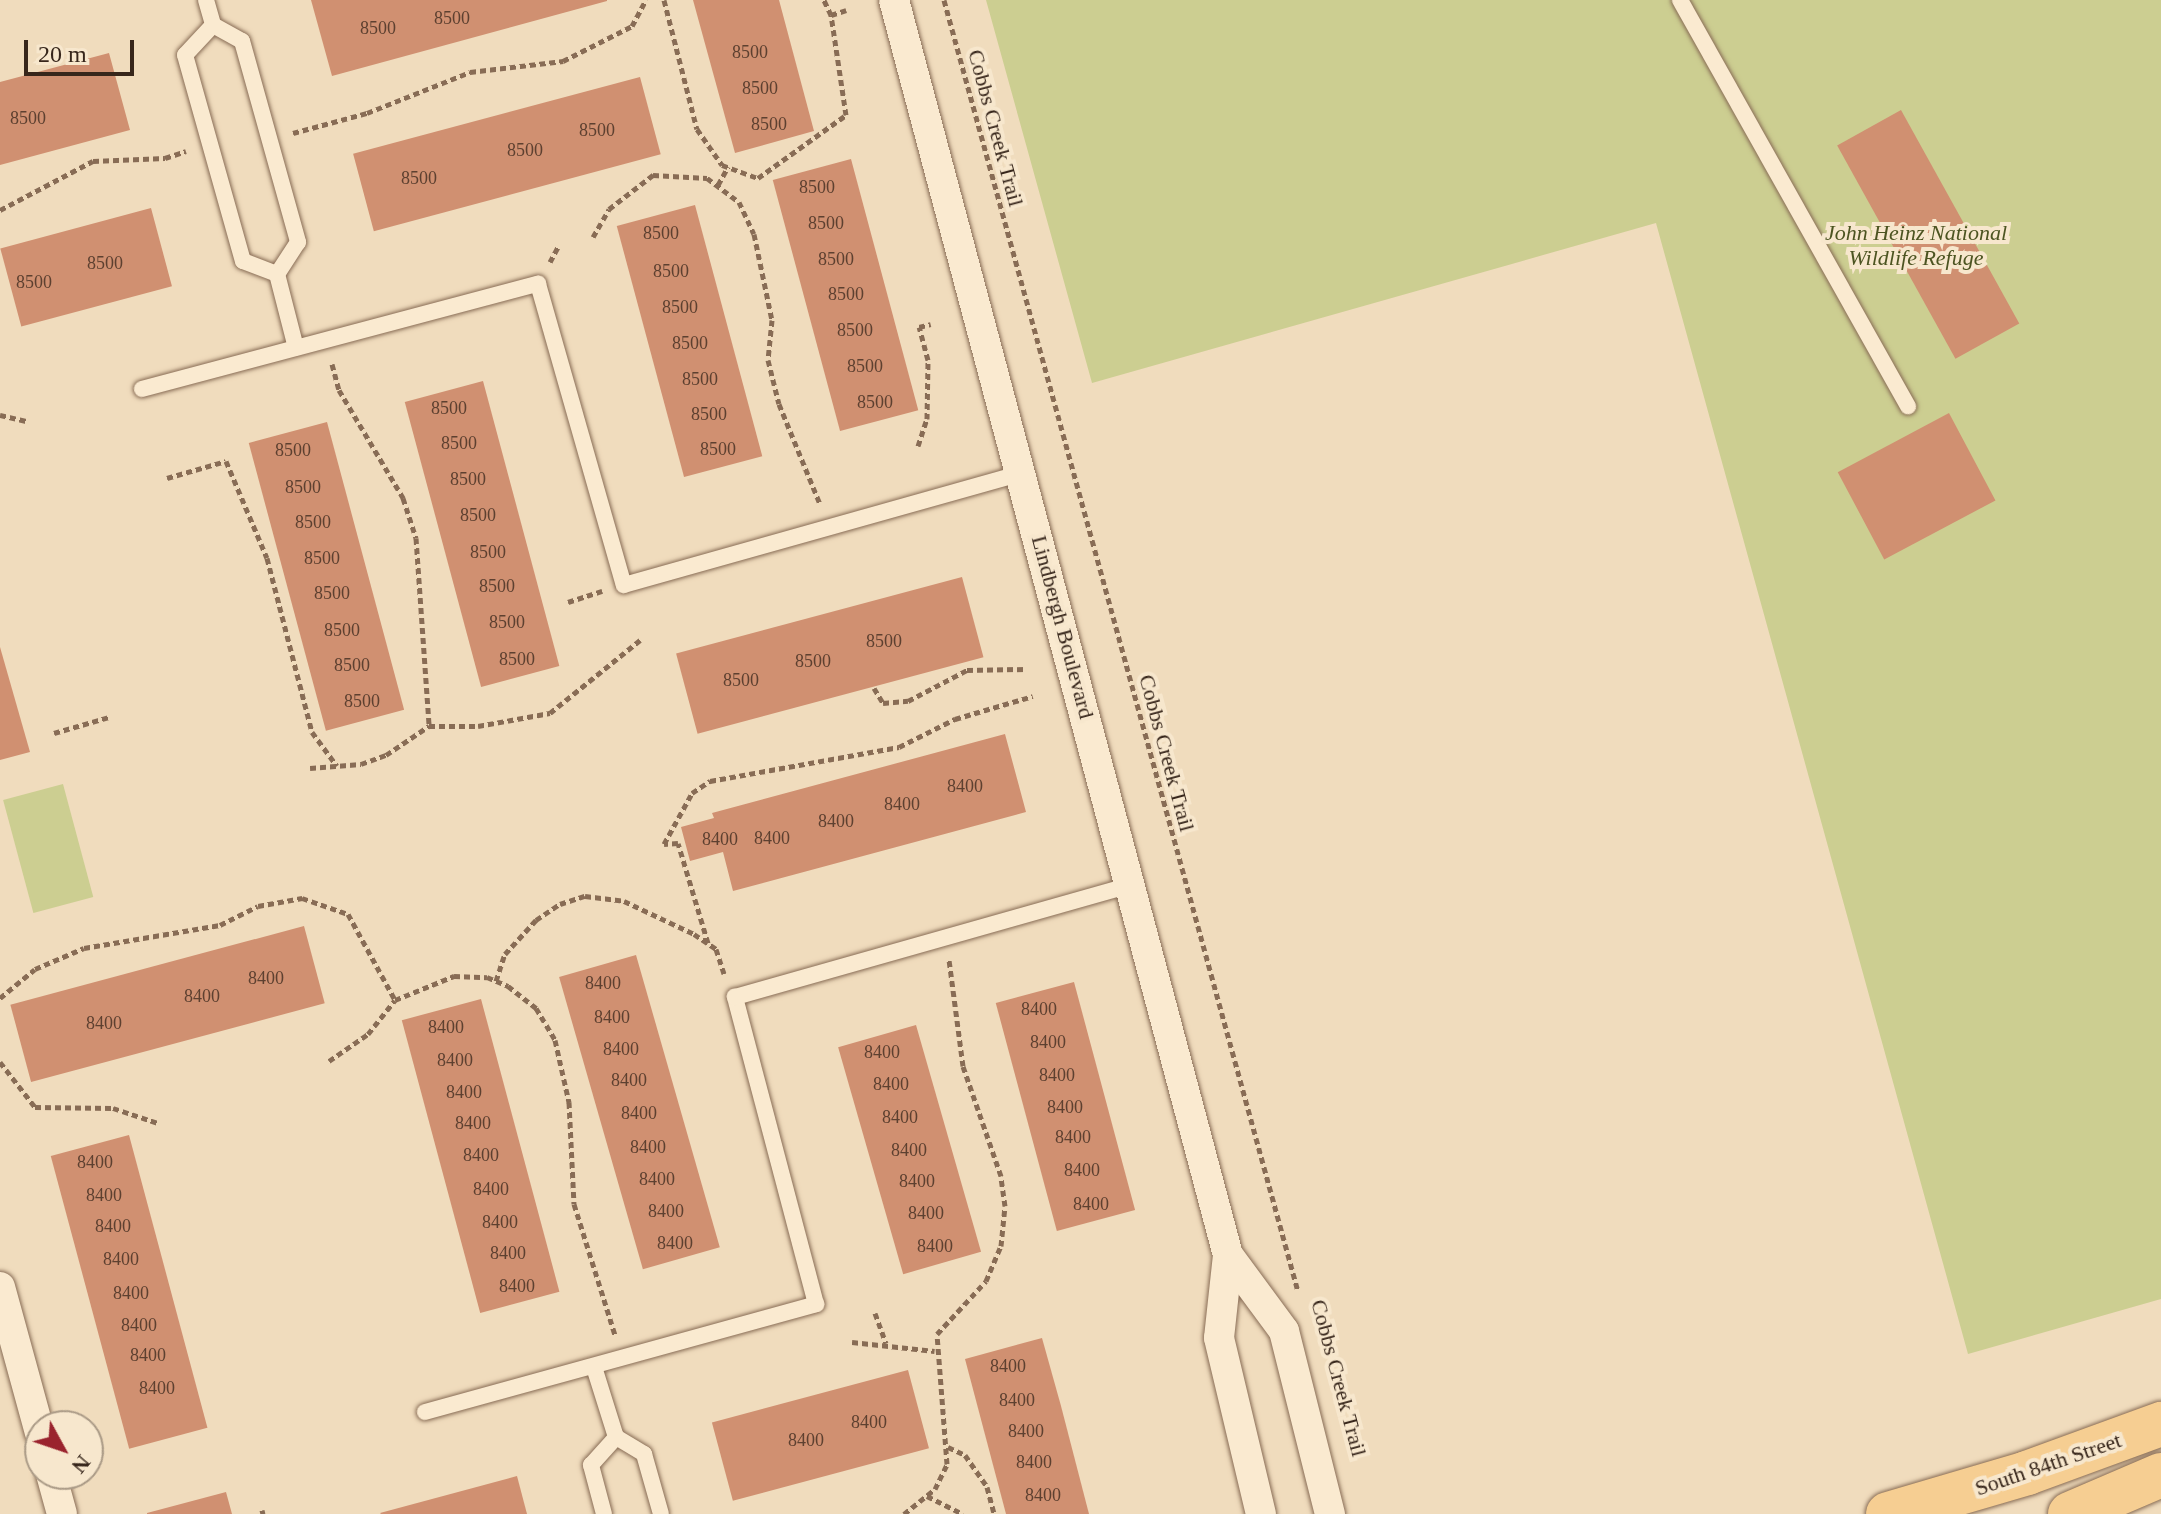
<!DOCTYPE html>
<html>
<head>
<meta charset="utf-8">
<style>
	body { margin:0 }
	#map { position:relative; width:2161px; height:1514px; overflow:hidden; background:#f0dcbd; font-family:Georgia,serif }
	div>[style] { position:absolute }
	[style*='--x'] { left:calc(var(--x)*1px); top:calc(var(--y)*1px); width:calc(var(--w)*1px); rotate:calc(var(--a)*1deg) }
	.green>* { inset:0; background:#ccce91; transform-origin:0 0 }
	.building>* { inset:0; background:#d09071; transform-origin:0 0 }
	.path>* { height:5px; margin-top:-2.5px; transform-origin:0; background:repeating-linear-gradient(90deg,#886c55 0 6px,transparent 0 10px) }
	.roads { filter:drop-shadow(0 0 2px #886c55) drop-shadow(0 0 2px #886c55) }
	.service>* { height:16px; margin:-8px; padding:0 8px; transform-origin:8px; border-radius:8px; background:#faead0 }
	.minor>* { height:30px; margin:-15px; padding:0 15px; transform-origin:15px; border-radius:15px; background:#faead0 }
	.primary>* { height:44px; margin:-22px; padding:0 22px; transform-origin:22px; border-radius:22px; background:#f6ce92 }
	span { translate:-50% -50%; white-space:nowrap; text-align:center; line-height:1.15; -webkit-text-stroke:8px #f7e7cd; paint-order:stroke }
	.number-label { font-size:18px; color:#5d4030 }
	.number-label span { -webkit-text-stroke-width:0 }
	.street-label { font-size:22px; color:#37261b }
	.park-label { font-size:22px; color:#4c5421; font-style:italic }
	.north { position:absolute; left:24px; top:1410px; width:80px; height:80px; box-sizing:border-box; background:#f7e7cd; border:2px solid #aa9a86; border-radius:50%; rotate:130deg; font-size:22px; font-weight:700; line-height:32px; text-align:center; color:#37261b }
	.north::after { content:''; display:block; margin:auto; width:28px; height:36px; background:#9a232e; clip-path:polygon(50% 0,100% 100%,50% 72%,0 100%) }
	.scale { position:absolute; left:24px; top:40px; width:110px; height:36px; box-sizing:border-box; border:4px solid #37261b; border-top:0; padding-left:10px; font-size:24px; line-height:28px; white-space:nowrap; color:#37261b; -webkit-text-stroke:6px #f7e7cd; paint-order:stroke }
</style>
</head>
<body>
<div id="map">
	<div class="green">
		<i style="clip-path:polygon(986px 0,2161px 0,2161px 1299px,1968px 1354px,1656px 223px,1092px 383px)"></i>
		<i style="left:63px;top:784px;width:117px;height:62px;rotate:75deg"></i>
	</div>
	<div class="building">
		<i style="clip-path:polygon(311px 0,607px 0,607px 1px,332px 76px)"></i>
		<i style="clip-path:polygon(693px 0,779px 0,814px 131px,735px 153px)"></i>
		<i style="clip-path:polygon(109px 53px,130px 130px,0 165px,0 82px)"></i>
		<i style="left:640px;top:77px;width:80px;height:297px;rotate:75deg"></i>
		<i style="left:1901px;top:110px;width:244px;height:73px;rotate:61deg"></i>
		<i style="left:851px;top:159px;width:260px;height:81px;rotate:75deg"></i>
		<i style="left:695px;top:205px;width:260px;height:81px;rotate:75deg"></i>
		<i style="left:151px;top:208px;width:81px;height:156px;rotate:75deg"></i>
		<i style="left:483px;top:381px;width:295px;height:81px;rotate:75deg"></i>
		<i style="left:1949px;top:413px;width:99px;height:126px;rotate:62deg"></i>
		<i style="left:327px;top:422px;width:298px;height:81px;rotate:75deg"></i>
		<i style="left:962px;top:577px;width:83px;height:296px;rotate:75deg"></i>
		<i style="clip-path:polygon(0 647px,30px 752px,0 760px)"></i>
		<i style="clip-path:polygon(1005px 734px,1026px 812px,733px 891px,723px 852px,690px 861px,681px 827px,714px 818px,712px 813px)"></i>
		<i style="left:304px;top:926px;width:80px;height:304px;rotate:75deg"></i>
		<i style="left:636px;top:955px;width:304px;height:80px;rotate:74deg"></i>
		<i style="left:1074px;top:982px;width:236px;height:81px;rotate:75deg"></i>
		<i style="left:481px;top:999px;width:303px;height:82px;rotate:75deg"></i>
		<i style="left:916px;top:1025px;width:236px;height:81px;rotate:74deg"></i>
		<i style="left:129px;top:1135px;width:303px;height:81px;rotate:75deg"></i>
		<i style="clip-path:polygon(1042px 1338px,1061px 1406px,1089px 1514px,1006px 1514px,965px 1359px)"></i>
		<i style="left:908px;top:1370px;width:81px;height:203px;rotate:75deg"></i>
		<i style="clip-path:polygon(517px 1476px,527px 1514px,381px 1514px,380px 1513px)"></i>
		<i style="clip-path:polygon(226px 1492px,232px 1514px,147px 1514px,147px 1513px)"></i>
	</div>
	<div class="path">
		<i style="--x:664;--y:0;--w:133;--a:75.7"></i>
		<i style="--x:697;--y:129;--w:44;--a:55.2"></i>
		<i style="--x:722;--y:165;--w:38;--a:20"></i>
		<i style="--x:758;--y:178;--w:108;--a:-35.6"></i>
		<i style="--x:846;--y:115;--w:101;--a:-98.5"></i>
		<i style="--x:831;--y:15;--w:17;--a:-115"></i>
		<i style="--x:944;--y:0;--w:1339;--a:74.67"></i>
		<i style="--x:831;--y:15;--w:16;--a:-18"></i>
		<i style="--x:293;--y:133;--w:77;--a:-15.1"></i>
		<i style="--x:367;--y:113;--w:111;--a:-21.7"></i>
		<i style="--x:470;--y:72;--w:94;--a:-6.7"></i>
		<i style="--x:563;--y:61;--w:77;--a:-26.9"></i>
		<i style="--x:632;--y:26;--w:30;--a:-62"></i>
		<i style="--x:718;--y:185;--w:21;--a:-61"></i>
		<i style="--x:0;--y:210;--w:105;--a:-27.8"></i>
		<i style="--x:93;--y:161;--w:72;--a:-2.4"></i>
		<i style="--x:165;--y:158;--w:22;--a:-18"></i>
		<i style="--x:593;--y:237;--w:32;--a:-60"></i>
		<i style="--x:609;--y:209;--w:56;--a:-37.7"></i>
		<i style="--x:653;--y:175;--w:54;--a:3.2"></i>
		<i style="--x:707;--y:178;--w:40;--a:37"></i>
		<i style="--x:739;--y:202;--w:35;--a:65"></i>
		<i style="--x:754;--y:234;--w:88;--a:78.2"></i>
		<i style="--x:772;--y:320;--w:40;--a:95.7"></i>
		<i style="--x:768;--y:360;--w:45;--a:76"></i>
		<i style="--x:779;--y:404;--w:108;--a:67.7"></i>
		<i style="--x:550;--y:262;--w:19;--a:-62"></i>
		<i style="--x:332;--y:364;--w:27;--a:75"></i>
		<i style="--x:339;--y:390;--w:126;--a:59.3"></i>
		<i style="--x:403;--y:498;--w:42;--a:72"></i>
		<i style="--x:416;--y:538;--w:188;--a:86"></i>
		<i style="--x:0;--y:415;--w:28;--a:13"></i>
		<i style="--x:918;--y:446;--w:28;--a:-72"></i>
		<i style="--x:927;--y:419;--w:59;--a:-89"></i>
		<i style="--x:928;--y:360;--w:34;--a:-105"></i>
		<i style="--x:919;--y:327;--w:12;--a:-14"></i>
		<i style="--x:167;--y:478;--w:61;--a:-16.1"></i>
		<i style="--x:226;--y:461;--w:105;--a:67.1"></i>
		<i style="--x:267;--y:558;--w:180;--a:75.5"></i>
		<i style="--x:312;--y:732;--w:42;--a:53.7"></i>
		<i style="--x:568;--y:602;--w:36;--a:-18"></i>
		<i style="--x:874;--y:688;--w:17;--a:59"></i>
		<i style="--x:883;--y:703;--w:25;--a:-5"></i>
		<i style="--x:908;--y:701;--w:67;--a:-27.7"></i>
		<i style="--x:967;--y:670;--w:58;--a:-1"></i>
		<i style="--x:54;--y:733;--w:57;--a:-16.2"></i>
		<i style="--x:310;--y:768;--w:51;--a:-4.5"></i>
		<i style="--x:361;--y:764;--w:27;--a:-20"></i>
		<i style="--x:386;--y:755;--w:52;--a:-34"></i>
		<i style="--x:429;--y:726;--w:49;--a:0"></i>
		<i style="--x:478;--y:726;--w:73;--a:-10.2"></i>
		<i style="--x:550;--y:713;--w:116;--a:-39"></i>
		<i style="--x:708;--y:943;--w:104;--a:-106.7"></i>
		<i style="--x:678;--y:843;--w:14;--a:176"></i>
		<i style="--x:664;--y:844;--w:58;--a:-61.2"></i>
		<i style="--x:692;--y:793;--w:22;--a:-34"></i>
		<i style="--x:710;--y:781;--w:192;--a:-10.2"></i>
		<i style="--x:899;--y:747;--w:63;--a:-26.6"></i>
		<i style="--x:955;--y:719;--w:81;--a:-16.4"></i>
		<i style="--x:496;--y:981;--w:28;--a:-72"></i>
		<i style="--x:505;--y:954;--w:46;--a:-47.6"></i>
		<i style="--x:536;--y:920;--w:29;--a:-34"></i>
		<i style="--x:560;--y:904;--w:26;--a:-18"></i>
		<i style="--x:585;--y:896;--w:39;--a:7"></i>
		<i style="--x:624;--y:901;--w:77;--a:25.2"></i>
		<i style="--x:694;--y:934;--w:27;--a:34"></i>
		<i style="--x:716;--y:949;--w:26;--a:72"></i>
		<i style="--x:0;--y:998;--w:45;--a:-39.6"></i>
		<i style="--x:35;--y:969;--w:53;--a:-23.2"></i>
		<i style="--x:84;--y:948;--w:138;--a:-9.6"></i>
		<i style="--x:220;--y:925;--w:42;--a:-26.6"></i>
		<i style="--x:258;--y:906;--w:45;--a:-10.3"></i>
		<i style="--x:302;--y:898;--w:49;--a:19.2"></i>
		<i style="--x:348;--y:914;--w:98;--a:61.3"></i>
		<i style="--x:329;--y:1061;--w:47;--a:-34.7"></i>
		<i style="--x:368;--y:1034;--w:43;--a:-51.5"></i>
		<i style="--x:395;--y:1000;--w:64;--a:-22.1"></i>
		<i style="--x:454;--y:976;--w:33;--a:2"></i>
		<i style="--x:487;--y:977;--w:23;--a:23"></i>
		<i style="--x:508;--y:986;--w:36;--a:38"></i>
		<i style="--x:536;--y:1008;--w:37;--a:59"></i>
		<i style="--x:555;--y:1040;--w:64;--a:77.3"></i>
		<i style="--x:569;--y:1102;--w:102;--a:87.2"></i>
		<i style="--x:574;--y:1204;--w:137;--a:72.6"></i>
		<i style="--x:0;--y:1062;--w:57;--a:52.1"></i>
		<i style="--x:35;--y:1107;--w:78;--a:0.7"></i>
		<i style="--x:113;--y:1108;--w:47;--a:18.4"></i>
		<i style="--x:875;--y:1313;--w:32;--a:70"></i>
		<i style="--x:852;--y:1342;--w:83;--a:6.2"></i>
		<i style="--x:948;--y:1447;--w:19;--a:25"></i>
		<i style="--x:965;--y:1455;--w:39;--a:55"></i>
		<i style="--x:987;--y:1487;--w:28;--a:75"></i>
		<i style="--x:927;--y:1496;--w:40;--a:26.6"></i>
		<i style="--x:262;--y:1510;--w:4;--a:76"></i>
		<i style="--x:904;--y:1514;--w:40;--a:-39"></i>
		<i style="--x:935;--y:1489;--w:28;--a:-64"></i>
		<i style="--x:947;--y:1464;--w:130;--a:-94.4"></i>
		<i style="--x:937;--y:1334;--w:72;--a:-47.2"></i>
		<i style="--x:986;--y:1281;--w:38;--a:-67"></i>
		<i style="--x:1001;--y:1246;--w:40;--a:-84.3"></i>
		<i style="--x:1005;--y:1206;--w:30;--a:-98"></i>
		<i style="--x:1001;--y:1176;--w:116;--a:-109.1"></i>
		<i style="--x:963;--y:1066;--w:107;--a:-97.5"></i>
	</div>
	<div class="roads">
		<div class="service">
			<i style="--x:206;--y:0;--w:26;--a:74"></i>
			<i style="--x:213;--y:25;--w:33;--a:29"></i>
			<i style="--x:242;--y:41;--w:209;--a:74.4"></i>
			<i style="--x:298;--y:242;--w:38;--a:123"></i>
			<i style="--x:277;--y:274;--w:76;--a:75.6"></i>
			<i style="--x:1680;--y:0;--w:466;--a:60.7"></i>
			<i style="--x:213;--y:25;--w:41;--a:133"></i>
			<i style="--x:185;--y:55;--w:214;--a:74.3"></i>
			<i style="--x:243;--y:261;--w:36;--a:21"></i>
			<i style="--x:142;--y:389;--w:410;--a:-14.9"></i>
			<i style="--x:538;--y:284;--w:313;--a:74.1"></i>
			<i style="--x:624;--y:585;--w:414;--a:-15.7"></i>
			<i style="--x:594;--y:1367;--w:73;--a:72.6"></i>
			<i style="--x:616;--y:1437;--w:33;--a:31"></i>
			<i style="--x:644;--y:1454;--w:62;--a:74.2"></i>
			<i style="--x:425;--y:1412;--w:406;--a:-15.4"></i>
			<i style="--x:816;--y:1304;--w:318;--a:-104.8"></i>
			<i style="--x:735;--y:997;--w:412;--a:-15.8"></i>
			<i style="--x:604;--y:1514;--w:51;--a:-104.9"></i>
			<i style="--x:591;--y:1465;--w:38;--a:-48"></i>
		</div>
		<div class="minor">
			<i style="--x:894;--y:0;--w:1299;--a:75.1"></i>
			<i style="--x:1228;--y:1255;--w:83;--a:96.2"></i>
			<i style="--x:1219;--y:1338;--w:181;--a:76.6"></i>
			<i style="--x:1228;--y:1255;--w:94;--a:53.6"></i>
			<i style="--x:1284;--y:1331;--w:189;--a:75.9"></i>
			<i style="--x:0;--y:1287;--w:151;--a:74.7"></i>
			<i style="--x:51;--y:1474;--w:41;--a:74.6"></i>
		</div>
		<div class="primary">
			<i style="--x:1888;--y:1514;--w:145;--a:-16.4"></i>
			<i style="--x:2027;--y:1473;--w:143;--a:-20.1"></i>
			<i style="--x:2070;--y:1514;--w:99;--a:-23.2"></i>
		</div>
	</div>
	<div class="number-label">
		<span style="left:452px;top:18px">8500</span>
		<span style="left:378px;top:28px">8500</span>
		<span style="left:750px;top:52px">8500</span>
		<span style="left:760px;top:88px">8500</span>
		<span style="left:28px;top:118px">8500</span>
		<span style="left:769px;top:124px">8500</span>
		<span style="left:597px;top:130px">8500</span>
		<span style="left:525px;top:150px">8500</span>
		<span style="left:419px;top:178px">8500</span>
		<span style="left:817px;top:187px">8500</span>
		<span style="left:826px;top:223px">8500</span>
		<span style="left:661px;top:233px">8500</span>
		<span style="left:836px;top:259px">8500</span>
		<span style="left:105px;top:263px">8500</span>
		<span style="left:671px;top:271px">8500</span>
		<span style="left:34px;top:282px">8500</span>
		<span style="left:846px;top:294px">8500</span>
		<span style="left:680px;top:307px">8500</span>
		<span style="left:855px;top:330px">8500</span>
		<span style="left:690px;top:343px">8500</span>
		<span style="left:865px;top:366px">8500</span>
		<span style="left:700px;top:379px">8500</span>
		<span style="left:875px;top:402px">8500</span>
		<span style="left:449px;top:408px">8500</span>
		<span style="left:709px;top:414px">8500</span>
		<span style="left:459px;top:443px">8500</span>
		<span style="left:718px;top:449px">8500</span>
		<span style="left:293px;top:450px">8500</span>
		<span style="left:468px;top:479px">8500</span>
		<span style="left:303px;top:487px">8500</span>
		<span style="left:478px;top:515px">8500</span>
		<span style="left:313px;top:522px">8500</span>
		<span style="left:488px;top:552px">8500</span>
		<span style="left:322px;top:558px">8500</span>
		<span style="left:497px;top:586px">8500</span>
		<span style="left:332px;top:593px">8500</span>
		<span style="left:507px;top:622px">8500</span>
		<span style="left:342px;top:630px">8500</span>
		<span style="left:884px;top:641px">8500</span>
		<span style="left:517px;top:659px">8500</span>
		<span style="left:813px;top:661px">8500</span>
		<span style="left:352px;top:665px">8500</span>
		<span style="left:741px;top:680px">8500</span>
		<span style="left:362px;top:701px">8500</span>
		<span style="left:965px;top:786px">8400</span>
		<span style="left:902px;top:804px">8400</span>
		<span style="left:836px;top:821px">8400</span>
		<span style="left:772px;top:838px">8400</span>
		<span style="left:720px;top:839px">8400</span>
		<span style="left:266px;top:978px">8400</span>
		<span style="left:603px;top:983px">8400</span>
		<span style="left:202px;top:996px">8400</span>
		<span style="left:1039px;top:1009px">8400</span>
		<span style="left:612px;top:1017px">8400</span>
		<span style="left:104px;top:1023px">8400</span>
		<span style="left:446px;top:1027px">8400</span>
		<span style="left:1048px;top:1042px">8400</span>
		<span style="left:621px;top:1049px">8400</span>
		<span style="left:882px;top:1052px">8400</span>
		<span style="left:455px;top:1060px">8400</span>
		<span style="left:1057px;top:1075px">8400</span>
		<span style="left:629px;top:1080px">8400</span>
		<span style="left:891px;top:1084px">8400</span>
		<span style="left:464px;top:1092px">8400</span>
		<span style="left:1065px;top:1107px">8400</span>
		<span style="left:639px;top:1113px">8400</span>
		<span style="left:900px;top:1117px">8400</span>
		<span style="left:473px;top:1123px">8400</span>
		<span style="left:1073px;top:1137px">8400</span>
		<span style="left:648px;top:1147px">8400</span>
		<span style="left:909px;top:1150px">8400</span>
		<span style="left:481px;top:1155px">8400</span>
		<span style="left:95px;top:1162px">8400</span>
		<span style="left:1082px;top:1170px">8400</span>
		<span style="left:657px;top:1179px">8400</span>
		<span style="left:917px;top:1181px">8400</span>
		<span style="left:491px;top:1189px">8400</span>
		<span style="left:104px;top:1195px">8400</span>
		<span style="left:1091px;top:1204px">8400</span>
		<span style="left:666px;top:1211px">8400</span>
		<span style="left:926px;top:1213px">8400</span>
		<span style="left:500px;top:1222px">8400</span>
		<span style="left:113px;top:1226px">8400</span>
		<span style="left:675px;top:1243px">8400</span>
		<span style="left:935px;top:1246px">8400</span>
		<span style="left:508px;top:1253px">8400</span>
		<span style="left:121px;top:1259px">8400</span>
		<span style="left:517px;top:1286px">8400</span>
		<span style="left:131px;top:1293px">8400</span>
		<span style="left:139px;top:1325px">8400</span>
		<span style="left:148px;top:1355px">8400</span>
		<span style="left:1008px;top:1366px">8400</span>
		<span style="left:157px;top:1388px">8400</span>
		<span style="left:1017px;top:1400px">8400</span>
		<span style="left:869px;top:1422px">8400</span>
		<span style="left:1026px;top:1431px">8400</span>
		<span style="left:806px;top:1440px">8400</span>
		<span style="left:1034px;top:1462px">8400</span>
		<span style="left:1043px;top:1495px">8400</span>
	</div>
	<div class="street-label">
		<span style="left:996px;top:128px;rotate:75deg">Cobbs Creek Trail</span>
		<span style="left:1063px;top:627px;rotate:75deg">Lindbergh Boulevard</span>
		<span style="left:1167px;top:753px;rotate:75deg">Cobbs Creek Trail</span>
		<span style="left:1339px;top:1378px;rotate:75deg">Cobbs Creek Trail</span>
		<span style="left:2048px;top:1464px;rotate:-19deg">South 84th Street</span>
	</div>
	<div class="park-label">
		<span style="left:1916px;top:245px">John Heinz National<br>Wildlife Refuge</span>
	</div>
	<div class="north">N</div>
	<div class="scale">20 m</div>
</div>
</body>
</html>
